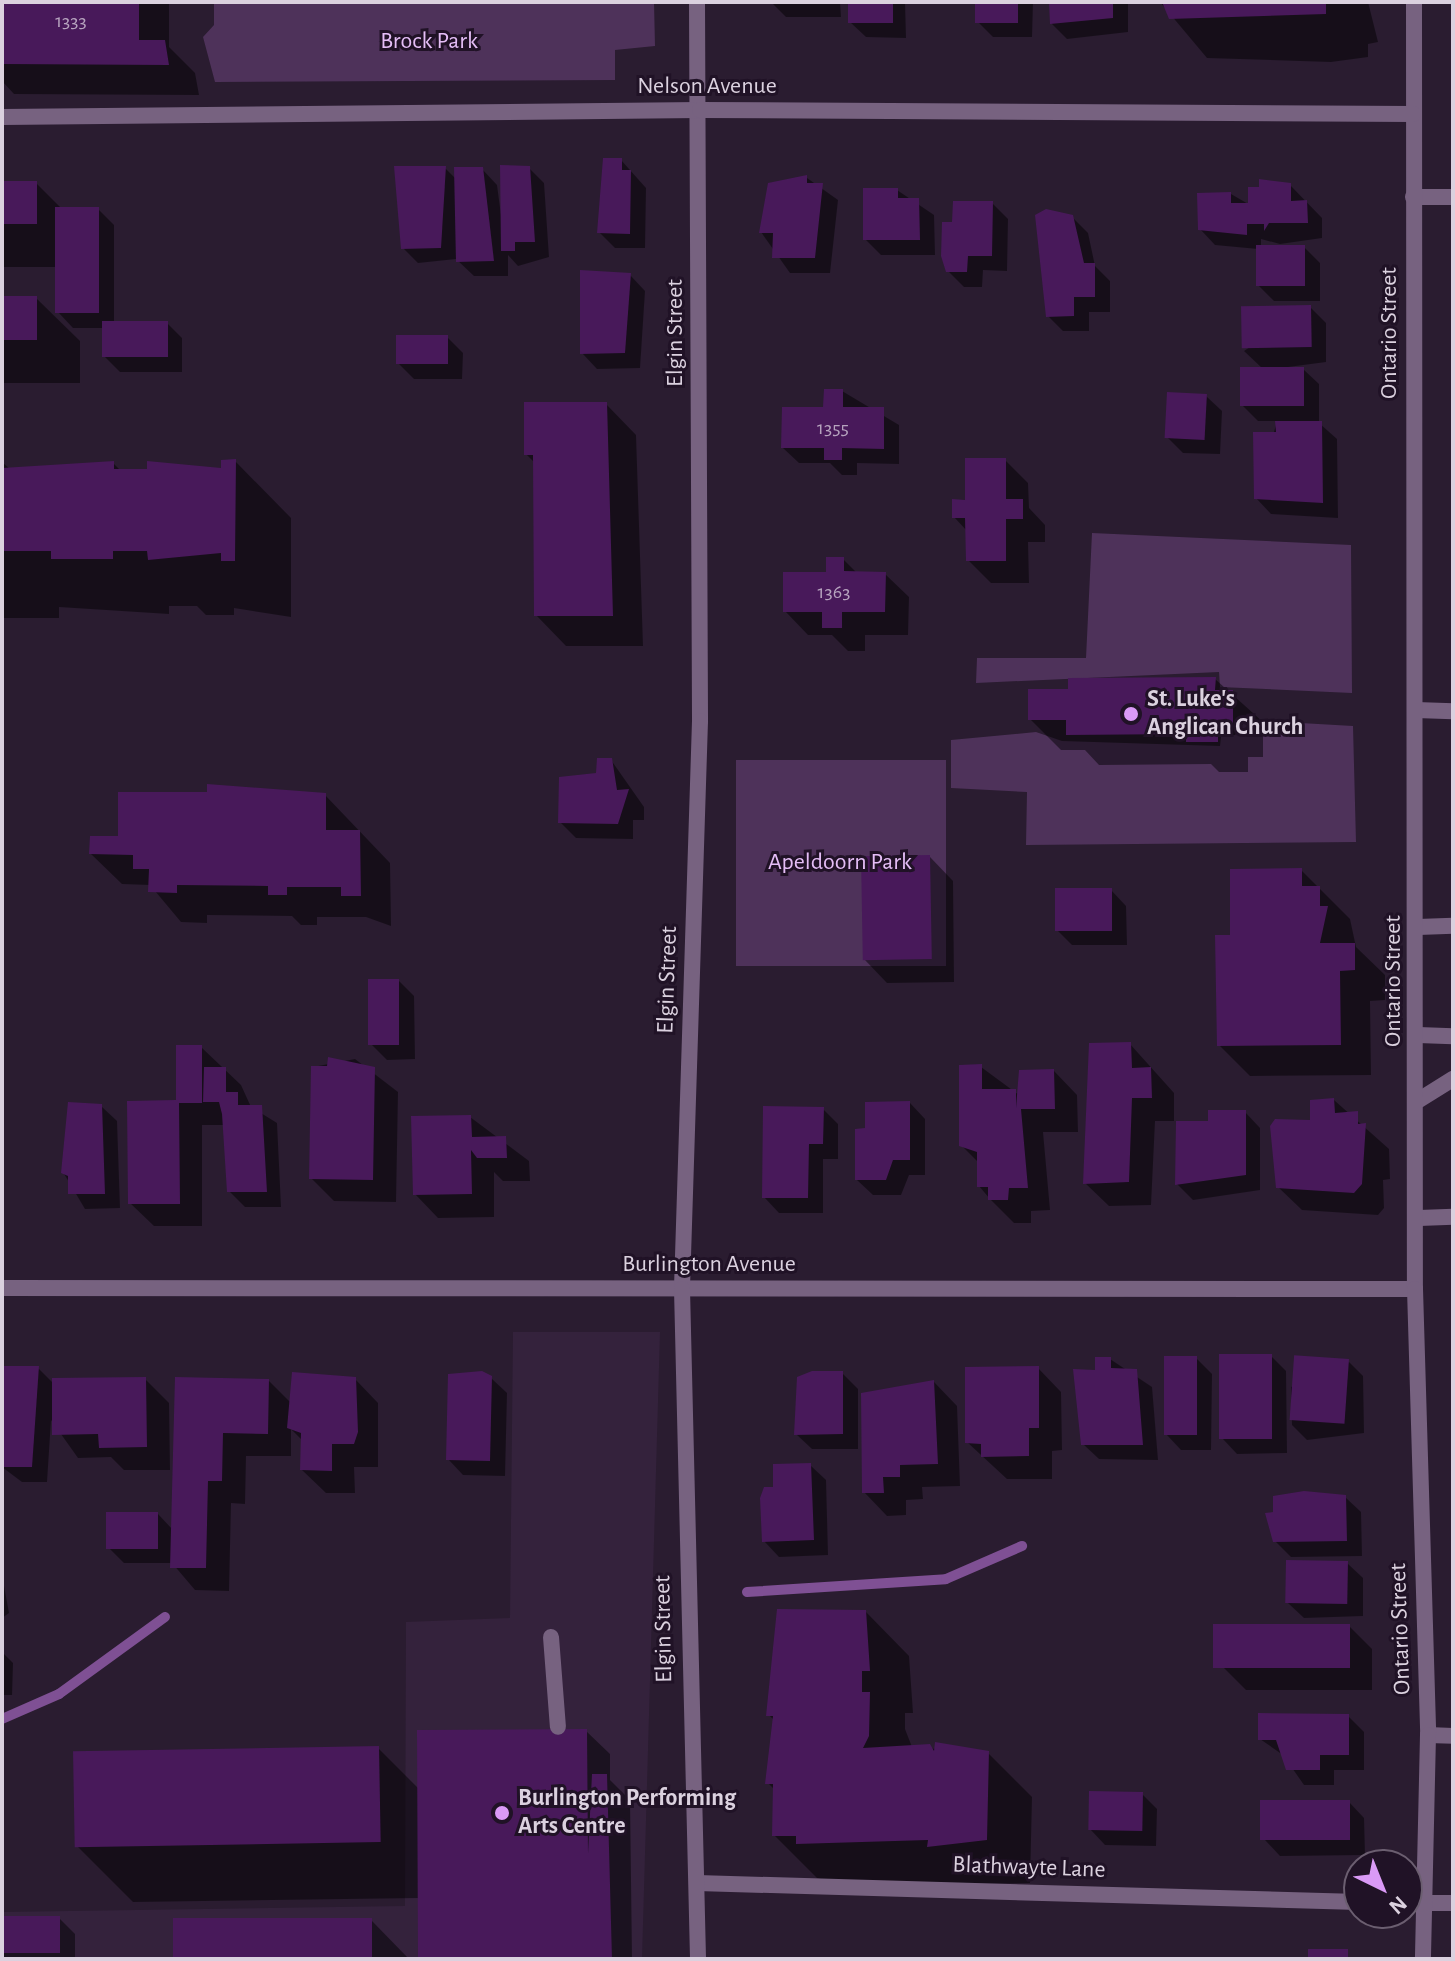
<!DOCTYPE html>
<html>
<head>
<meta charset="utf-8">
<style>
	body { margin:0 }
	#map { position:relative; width:1455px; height:1961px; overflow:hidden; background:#2a1c30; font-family:"Alegreya Sans",sans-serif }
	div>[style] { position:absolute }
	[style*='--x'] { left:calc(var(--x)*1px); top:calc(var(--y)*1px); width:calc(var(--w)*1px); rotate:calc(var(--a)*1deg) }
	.built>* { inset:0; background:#34223c }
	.green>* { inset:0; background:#4e325a; transform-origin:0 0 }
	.shadow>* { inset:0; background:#0007 }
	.stream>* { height:10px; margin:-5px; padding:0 5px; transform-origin:5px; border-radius:5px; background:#7f5094 }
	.building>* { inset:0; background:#48195a; transform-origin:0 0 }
	.service>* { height:16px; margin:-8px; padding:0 8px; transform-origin:8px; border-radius:8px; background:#776280 }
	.minor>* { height:16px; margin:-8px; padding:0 8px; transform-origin:8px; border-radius:8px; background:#776280 }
	.tertiary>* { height:16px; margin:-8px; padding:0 8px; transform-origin:8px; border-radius:8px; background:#776280 }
	.dots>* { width:22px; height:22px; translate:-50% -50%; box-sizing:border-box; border:4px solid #201226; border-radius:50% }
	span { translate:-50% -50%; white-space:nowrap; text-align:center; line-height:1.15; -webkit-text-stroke:6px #201226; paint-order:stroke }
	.number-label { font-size:20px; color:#b6a3be }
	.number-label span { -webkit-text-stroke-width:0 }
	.park-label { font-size:24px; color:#e4bdf6 }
	.street-label { font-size:24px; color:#dbd1df }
	.poi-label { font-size:24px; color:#dbd1df; font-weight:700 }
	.left { translate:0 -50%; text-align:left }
	.frame { position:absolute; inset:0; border:4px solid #dbd1df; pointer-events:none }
	.north { position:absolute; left:1343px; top:1849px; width:80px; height:80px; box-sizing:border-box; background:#201226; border:2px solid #6b5e70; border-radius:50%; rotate:137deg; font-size:22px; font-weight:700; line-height:32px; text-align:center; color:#dbd1df }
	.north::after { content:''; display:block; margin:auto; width:28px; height:36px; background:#da9af6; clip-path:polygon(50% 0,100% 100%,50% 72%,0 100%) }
</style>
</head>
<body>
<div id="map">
	<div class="built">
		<i style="clip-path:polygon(513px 1332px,660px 1332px,642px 1959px,2px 1959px,2px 1912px,405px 1906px,406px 1622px,510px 1618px)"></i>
	</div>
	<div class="green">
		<i style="clip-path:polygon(214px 2px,654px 2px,655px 46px,615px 50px,615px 80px,215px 82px,203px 37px,214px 25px)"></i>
		<i style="clip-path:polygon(1092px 533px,1351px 545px,1352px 693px,1220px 687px,1219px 672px,976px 683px,977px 658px,1086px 658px)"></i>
		<i style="clip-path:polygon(1246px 720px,1353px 726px,1356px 842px,1026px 845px,1027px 792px,951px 788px,951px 740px,1036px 732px,1062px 741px,1220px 746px,1221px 737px,1235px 735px)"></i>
		<i style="left:736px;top:760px;width:210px;height:206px"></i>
	</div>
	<div class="shadow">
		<i style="clip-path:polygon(2px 2px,169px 2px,169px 47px,195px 73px,199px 95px,14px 94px,2px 81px)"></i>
		<i style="clip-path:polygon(771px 2px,840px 2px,841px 17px,786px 17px)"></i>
		<i style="clip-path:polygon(851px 2px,905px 2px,906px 38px,866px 37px,850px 22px)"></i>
		<i style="clip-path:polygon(977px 2px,1033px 2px,1032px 37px,993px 37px,978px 22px)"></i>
		<i style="clip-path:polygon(1051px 2px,1128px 2px,1128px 32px,1067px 39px,1052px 24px)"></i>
		<i style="clip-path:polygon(1160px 2px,1368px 2px,1378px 42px,1368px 44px,1368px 57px,1331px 62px,1207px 58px)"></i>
		<i style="clip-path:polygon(621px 160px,646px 188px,645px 248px,615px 248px,599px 232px)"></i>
		<i style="clip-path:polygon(445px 168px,456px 179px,482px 169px,497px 185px,503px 230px,529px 168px,544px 183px,549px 257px,518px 266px,508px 255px,508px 276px,474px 276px,456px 259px,418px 263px,403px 248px)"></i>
		<i style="clip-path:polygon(807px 178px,838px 200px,830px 273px,790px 273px,761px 232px)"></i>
		<i style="clip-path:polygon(2px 183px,36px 183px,62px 209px,98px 209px,114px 225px,114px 323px,167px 323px,182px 338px,182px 372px,120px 372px,104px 356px,104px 328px,73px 328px,58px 312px,57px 267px,2px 267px)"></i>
		<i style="clip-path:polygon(1290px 185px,1322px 218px,1322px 238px,1280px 244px,1261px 239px,1261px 247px,1304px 247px,1320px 263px,1320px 301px,1274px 301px,1258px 285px,1258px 249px,1215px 245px,1200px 229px,1231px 194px,1250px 205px)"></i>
		<i style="clip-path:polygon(897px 190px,934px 215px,935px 255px,881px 255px,865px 239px)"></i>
		<i style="clip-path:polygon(992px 203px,1008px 219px,1007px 271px,983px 270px,982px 287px,964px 287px,948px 271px,954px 224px)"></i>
		<i style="clip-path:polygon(1037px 216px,1072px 217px,1088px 233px,1095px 266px,1110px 281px,1110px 312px,1089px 312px,1089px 331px,1063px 331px,1048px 316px)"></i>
		<i style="clip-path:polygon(630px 275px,645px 291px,640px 368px,597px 369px,582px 353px)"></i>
		<i style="clip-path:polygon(2px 298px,36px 298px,80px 341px,80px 383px,2px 383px)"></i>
		<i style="clip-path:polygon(1310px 307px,1326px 323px,1326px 362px,1273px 369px,1303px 369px,1319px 384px,1319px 423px,1337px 439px,1338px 518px,1271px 514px,1256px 498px,1277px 421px,1258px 421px,1242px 405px,1263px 369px,1244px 351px)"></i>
		<i style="clip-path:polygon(447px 337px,463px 353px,462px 379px,414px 379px,398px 363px)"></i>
		<i style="clip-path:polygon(842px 391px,899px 425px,899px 464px,857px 463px,857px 475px,842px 475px,830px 463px,799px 463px,783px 448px)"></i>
		<i style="clip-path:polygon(1206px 396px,1222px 411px,1220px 454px,1183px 453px,1167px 437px)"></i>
		<i style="clip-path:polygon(606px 404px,636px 435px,643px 646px,566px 646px,536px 615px,535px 463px,526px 454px)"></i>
		<i style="clip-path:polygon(1005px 460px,1028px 483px,1029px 508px,1045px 525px,1045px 542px,1028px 542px,1029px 583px,991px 583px,968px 560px,967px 531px,954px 517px)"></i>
		<i style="clip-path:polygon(235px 461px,291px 518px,291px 617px,234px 608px,234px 615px,206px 615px,197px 606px,169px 606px,169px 614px,59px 607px,59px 618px,2px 618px,2px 462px,11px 470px,113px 463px,121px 471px,222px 470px)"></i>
		<i style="clip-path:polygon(843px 559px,858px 574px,885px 574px,909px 597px,908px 635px,865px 635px,865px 651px,848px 651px,832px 635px,808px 635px,785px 611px)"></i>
		<i style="clip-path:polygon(1215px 679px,1263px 722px,1263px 757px,1248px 757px,1248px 772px,1219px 772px,1211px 764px,1099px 765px,1085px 750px,1061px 750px,1030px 719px,1070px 691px)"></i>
		<i style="clip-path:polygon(611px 760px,644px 807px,644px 820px,633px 820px,633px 839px,576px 838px,560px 822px)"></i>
		<i style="clip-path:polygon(325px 795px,390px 863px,391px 926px,366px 917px,317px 917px,317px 925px,301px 925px,292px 916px,207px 915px,207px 923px,181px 922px,150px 885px,122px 884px,91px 854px,120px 838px)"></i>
		<i style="clip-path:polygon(930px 857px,953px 881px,954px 982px,887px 983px,864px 959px)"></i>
		<i style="clip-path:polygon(1301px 870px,1350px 919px,1356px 947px,1385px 975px,1385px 1000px,1370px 1001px,1371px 1075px,1250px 1076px,1219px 1045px)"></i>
		<i style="clip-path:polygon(1111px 890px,1126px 906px,1127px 945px,1072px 945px,1057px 930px)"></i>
		<i style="clip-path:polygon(398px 980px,414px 996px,415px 1059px,387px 1060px,371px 1044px)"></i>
		<i style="clip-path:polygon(1130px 1044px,1174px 1093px,1174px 1121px,1155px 1121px,1151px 1205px,1109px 1206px,1085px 1183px)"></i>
		<i style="clip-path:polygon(201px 1047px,241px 1085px,251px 1107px,277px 1123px,281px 1207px,245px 1207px,229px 1191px,225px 1125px,202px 1125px,202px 1226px,154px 1226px,130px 1203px)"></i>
		<i style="clip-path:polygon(355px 1059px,398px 1092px,396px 1202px,334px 1201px,311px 1178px,313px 1067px)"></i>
		<i style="clip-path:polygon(981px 1067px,1019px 1095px,1054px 1071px,1077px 1095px,1078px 1132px,1043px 1132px,1050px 1210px,1031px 1211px,1031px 1223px,1014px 1223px,990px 1199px,979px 1186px,979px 1163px,961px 1145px)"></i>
		<i style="clip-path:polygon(1334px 1100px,1389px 1149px,1390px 1179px,1383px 1180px,1384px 1208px,1378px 1215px,1302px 1210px,1278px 1187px,1312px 1122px)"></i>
		<i style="clip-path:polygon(910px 1103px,925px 1119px,925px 1175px,909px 1175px,901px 1195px,873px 1195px,857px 1180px)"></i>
		<i style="clip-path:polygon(101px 1106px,117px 1121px,120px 1208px,85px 1209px,63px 1172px)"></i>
		<i style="clip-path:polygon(823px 1109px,838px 1124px,838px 1159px,823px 1159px,823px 1213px,779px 1213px,764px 1197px)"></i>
		<i style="clip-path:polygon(1245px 1112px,1260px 1128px,1260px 1190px,1193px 1200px,1177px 1184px,1210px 1123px)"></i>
		<i style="clip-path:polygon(470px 1117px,529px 1161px,530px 1181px,503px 1181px,494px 1172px,494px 1217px,438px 1218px,415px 1194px)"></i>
		<i style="clip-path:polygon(1271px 1356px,1286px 1371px,1287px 1453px,1237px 1454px,1222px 1438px)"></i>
		<i style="clip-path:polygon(1196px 1358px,1212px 1374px,1211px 1450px,1181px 1450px,1166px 1434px)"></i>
		<i style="clip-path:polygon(1110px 1359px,1152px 1387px,1158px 1460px,1099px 1459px,1083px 1444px,1097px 1372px)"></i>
		<i style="clip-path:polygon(1348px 1361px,1363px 1376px,1364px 1433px,1307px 1440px,1292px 1425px,1291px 1387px)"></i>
		<i style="clip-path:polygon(2px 1368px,38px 1368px,54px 1384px,145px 1379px,169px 1403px,170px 1470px,124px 1470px,111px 1457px,78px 1458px,51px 1420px,47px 1482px,22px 1482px,2px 1467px)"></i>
		<i style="clip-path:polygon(1038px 1368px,1061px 1392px,1062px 1450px,1052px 1451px,1052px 1479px,1007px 1479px,967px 1442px)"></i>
		<i style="clip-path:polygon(842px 1373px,858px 1389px,858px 1449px,812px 1449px,796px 1434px)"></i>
		<i style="clip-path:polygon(491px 1378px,507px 1393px,505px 1476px,463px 1475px,448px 1459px)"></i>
		<i style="clip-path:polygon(177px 1379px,269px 1381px,291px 1403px,355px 1379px,378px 1403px,378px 1467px,354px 1467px,355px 1493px,326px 1493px,302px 1470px,302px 1440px,291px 1429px,291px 1456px,246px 1456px,245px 1504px,231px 1503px,229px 1591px,195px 1590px,172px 1563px,124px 1563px,109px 1548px,158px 1514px,173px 1530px)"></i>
		<i style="clip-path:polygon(934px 1382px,957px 1406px,960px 1486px,922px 1487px,923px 1499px,906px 1500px,906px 1515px,887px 1516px,864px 1492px)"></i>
		<i style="clip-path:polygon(810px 1465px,826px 1480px,828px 1555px,779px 1557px,764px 1541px,775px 1489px)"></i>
		<i style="clip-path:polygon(1345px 1497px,1361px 1512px,1362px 1556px,1291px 1557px,1275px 1541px)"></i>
		<i style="clip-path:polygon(1347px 1563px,1363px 1578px,1363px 1616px,1304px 1618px,1288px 1603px)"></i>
		<i style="clip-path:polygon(2px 1575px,9px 1613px,2px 1618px)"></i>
		<i style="clip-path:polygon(866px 1612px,909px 1656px,913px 1713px,905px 1713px,905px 1729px,912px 1747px,988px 1753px,1032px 1797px,1030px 1883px,842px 1886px,817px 1878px,774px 1835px,775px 1790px,768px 1783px,775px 1721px,769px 1715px)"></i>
		<i style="clip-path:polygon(1215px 1626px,1349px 1626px,1372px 1649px,1372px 1690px,1246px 1690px,1222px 1666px)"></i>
		<i style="clip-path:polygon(2px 1652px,13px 1663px,12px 1695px,2px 1695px)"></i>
		<i style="clip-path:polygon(1348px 1716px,1364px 1732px,1364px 1770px,1334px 1770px,1334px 1785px,1304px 1785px,1283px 1755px,1260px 1739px)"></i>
		<i style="clip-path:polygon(586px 1731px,610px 1754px,610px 1780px,630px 1800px,632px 1959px,419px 1959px,419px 1898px,133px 1902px,76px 1845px,378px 1748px,419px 1789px)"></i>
		<i style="clip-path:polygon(1142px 1794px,1157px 1809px,1156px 1846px,1105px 1845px,1090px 1829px)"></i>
		<i style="clip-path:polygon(1349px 1802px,1364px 1818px,1365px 1855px,1280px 1856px,1265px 1840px)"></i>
		<i style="clip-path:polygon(2px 1918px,59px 1918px,75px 1934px,75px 1959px,2px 1959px)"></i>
		<i style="clip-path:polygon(372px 1921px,409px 1959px,175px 1959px)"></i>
	</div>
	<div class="stream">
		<i style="--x:747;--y:1592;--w:199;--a:-3.7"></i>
		<i style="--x:946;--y:1579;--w:83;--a:-23.5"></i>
		<i style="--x:2;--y:1719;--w:62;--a:-23.7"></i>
		<i style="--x:59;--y:1694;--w:131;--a:-36"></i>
	</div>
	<div class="building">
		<i style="clip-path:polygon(2px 2px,139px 2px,139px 40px,165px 40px,169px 65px,2px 64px)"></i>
		<i style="left:848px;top:2px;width:45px;height:21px"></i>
		<i style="left:975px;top:2px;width:43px;height:21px"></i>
		<i style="clip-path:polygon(1049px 2px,1113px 2px,1113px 18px,1050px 24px)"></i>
		<i style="clip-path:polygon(1162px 2px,1326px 2px,1326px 14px,1169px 19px)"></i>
		<i style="clip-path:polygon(603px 158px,622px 158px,622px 170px,631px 170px,630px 234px,597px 233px)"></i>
		<i style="clip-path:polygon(500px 165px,530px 166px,535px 242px,515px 242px,515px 251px,501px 251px)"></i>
		<i style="clip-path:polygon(394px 166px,446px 166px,441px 248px,401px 249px)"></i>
		<i style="clip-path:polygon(454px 167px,483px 167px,494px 261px,456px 262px)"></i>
		<i style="clip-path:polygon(807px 175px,807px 183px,823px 183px,815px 258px,772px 258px,773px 233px,759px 233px,768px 183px)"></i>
		<i style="clip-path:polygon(1259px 179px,1291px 183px,1291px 201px,1307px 200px,1308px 223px,1269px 223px,1264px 231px,1264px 224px,1247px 224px,1247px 235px,1198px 230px,1197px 193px,1231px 192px,1231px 203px,1248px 203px,1248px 187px,1259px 187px)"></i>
		<i style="left:2px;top:181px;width:35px;height:43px"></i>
		<i style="clip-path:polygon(863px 188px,898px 188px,898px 198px,919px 198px,920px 240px,863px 240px)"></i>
		<i style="clip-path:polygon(953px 201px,993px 201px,992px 256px,968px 256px,967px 272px,946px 272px,941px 256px,942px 222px,952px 222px)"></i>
		<i style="left:55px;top:207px;width:44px;height:106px"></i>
		<i style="clip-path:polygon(1046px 209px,1073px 215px,1084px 263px,1095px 263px,1095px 297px,1074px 297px,1074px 316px,1046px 317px,1035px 215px)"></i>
		<i style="left:1256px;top:245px;width:49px;height:41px"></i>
		<i style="clip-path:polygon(580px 270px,631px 273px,625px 353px,580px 354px)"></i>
		<i style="left:2px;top:296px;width:35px;height:44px"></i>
		<i style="left:1311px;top:305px;width:42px;height:70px;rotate:89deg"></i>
		<i style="left:102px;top:321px;width:66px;height:36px"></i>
		<i style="left:396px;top:335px;width:52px;height:29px"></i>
		<i style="left:1304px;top:367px;width:39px;height:64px;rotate:90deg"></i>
		<i style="clip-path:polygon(824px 389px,843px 389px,843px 407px,884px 407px,884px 449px,842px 448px,842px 460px,824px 460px,824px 448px,781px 448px,782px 407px,823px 407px)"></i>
		<i style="left:1167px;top:392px;width:40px;height:46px;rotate:3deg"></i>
		<i style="clip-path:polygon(524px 402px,607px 402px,613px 616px,534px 616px,533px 455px,524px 455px)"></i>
		<i style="clip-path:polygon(1275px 421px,1322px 421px,1323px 503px,1254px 499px,1253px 432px,1276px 432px)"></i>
		<i style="clip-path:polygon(965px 458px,1006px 458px,1006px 499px,1023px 499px,1023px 519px,1006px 519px,1006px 561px,966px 561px,965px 518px,952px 518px,952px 499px,965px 500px)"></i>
		<i style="clip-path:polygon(236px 459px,235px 561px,221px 561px,221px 553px,148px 560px,147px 551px,113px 551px,113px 559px,51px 559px,51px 551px,2px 551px,2px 468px,114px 461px,114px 469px,147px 469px,147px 461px,221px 468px,221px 460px)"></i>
		<i style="clip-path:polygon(826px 557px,844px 557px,844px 571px,886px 572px,885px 612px,842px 612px,842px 628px,822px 628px,822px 612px,783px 612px,783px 572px,826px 572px)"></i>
		<i style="clip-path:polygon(1216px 677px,1215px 690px,1233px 690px,1233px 727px,1218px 727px,1218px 742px,1186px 742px,1186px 734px,1066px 735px,1066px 720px,1028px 720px,1028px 689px,1068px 689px,1068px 678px)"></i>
		<i style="clip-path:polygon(597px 758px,612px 758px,617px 790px,629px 789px,618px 824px,558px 823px,559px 777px,596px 773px)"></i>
		<i style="clip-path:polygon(207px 784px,326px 793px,326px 830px,360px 830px,361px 896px,341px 896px,341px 887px,287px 887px,287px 895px,268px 895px,268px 886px,177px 885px,177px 893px,148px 892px,149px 869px,133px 869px,133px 855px,89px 854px,90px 836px,118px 836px,118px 792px,207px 792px)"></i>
		<i style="left:930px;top:855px;width:104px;height:69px;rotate:89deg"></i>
		<i style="clip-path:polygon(1302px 868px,1302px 886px,1320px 886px,1320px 906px,1328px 906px,1320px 943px,1355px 943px,1355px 970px,1340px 971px,1341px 1045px,1217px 1046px,1215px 935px,1230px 935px,1230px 869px)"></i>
		<i style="left:1112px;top:888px;width:43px;height:57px;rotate:90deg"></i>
		<i style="left:368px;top:979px;width:31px;height:66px"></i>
		<i style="clip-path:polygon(1131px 1042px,1132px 1068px,1151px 1067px,1152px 1098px,1132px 1098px,1129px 1182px,1083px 1184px,1089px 1043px)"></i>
		<i style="clip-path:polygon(176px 1045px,202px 1045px,202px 1103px,179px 1103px,180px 1204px,128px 1204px,127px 1101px,176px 1100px)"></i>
		<i style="clip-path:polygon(328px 1057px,375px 1067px,373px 1180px,309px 1179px,311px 1066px,327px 1066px)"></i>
		<i style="clip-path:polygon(982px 1064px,982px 1089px,1016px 1089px,1016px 1108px,1019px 1070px,1054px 1069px,1055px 1109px,1021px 1109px,1028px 1188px,1009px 1188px,1008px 1200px,988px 1200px,988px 1187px,977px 1187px,977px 1152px,959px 1146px,959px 1065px)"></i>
		<i style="clip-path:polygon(204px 1067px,226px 1067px,226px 1092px,238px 1092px,238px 1105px,262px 1105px,267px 1192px,227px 1192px,222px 1114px,219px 1102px,203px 1102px)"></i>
		<i style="clip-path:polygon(1334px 1098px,1335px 1113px,1358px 1111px,1358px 1124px,1366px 1123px,1362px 1184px,1354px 1193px,1276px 1188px,1270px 1126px,1275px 1119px,1310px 1120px,1310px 1100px)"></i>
		<i style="clip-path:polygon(910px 1101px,910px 1160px,893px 1160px,886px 1180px,855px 1180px,855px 1129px,865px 1128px,865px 1102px)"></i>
		<i style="clip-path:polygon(68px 1102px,102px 1104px,105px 1194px,68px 1194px,68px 1176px,61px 1173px)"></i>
		<i style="clip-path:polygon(763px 1106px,824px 1107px,823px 1144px,809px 1144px,808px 1198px,762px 1198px)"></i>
		<i style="clip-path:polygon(1208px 1110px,1246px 1110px,1246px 1175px,1175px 1185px,1176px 1121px,1208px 1121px)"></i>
		<i style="clip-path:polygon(471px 1115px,472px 1137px,506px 1136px,507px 1158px,477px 1158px,471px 1150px,472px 1194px,413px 1195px,411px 1116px)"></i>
		<i style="left:1219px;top:1354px;width:53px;height:85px"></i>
		<i style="left:1164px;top:1356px;width:33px;height:79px"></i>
		<i style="clip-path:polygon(1095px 1357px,1111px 1357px,1111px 1368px,1137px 1369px,1143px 1445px,1081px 1445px,1073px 1369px,1095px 1370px)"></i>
		<i style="left:1349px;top:1359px;width:65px;height:55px;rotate:94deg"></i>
		<i style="clip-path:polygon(2px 1366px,39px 1366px,32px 1467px,4px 1467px)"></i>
		<i style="clip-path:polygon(1039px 1366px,1039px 1428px,1029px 1428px,1029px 1456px,981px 1457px,981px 1444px,965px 1443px,965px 1367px)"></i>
		<i style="clip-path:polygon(482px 1371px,492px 1376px,490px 1461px,446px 1460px,448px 1374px)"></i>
		<i style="clip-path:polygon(812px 1371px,843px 1371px,843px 1434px,794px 1435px,797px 1377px)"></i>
		<i style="clip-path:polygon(292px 1372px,356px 1377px,358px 1432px,354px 1444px,332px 1444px,332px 1471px,300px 1470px,301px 1433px,287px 1428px)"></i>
		<i style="clip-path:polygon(146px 1377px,147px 1447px,99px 1448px,98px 1434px,52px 1435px,52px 1378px)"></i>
		<i style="clip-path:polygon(175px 1377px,269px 1379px,268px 1434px,223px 1433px,222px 1481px,208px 1481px,206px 1568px,170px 1568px)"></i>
		<i style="clip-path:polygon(934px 1380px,938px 1464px,900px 1465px,900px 1477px,883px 1477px,884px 1493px,862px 1493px,861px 1393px)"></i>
		<i style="clip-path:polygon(811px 1463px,814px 1540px,762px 1542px,760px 1498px,764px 1487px,773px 1487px,773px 1464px)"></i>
		<i style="clip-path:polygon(1304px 1491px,1346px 1495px,1347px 1541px,1273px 1542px,1265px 1513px,1273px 1512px,1273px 1496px)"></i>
		<i style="left:106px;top:1512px;width:52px;height:37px"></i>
		<i style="left:1286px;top:1560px;width:62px;height:43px;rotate:1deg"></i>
		<i style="clip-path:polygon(777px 1609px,866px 1610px,870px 1671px,862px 1671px,862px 1692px,870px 1692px,869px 1736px,863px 1748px,930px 1744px,934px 1751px,935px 1742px,989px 1751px,987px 1840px,927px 1847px,928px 1840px,796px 1844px,796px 1836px,772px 1836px,773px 1784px,765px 1784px,773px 1716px,766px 1716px)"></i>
		<i style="left:1213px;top:1624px;width:137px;height:44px"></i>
		<i style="clip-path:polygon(1258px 1713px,1349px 1714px,1349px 1755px,1320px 1755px,1320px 1770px,1286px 1770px,1276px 1740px,1258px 1740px)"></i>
		<i style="clip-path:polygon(587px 1729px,588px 1854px,592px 1774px,607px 1774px,612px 1959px,418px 1959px,417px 1730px)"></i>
		<i style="left:379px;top:1746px;width:96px;height:306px;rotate:89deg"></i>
		<i style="left:1089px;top:1791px;width:54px;height:39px;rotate:1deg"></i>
		<i style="left:1350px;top:1800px;width:40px;height:90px;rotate:90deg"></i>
		<i style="left:2px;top:1916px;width:58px;height:37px"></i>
		<i style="left:173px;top:1918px;width:199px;height:41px"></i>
		<i style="left:1348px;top:1949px;width:10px;height:40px;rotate:90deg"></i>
	</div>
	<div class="service">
		<i style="--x:1413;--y:197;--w:40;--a:0"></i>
		<i style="--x:1418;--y:927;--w:35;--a:-2"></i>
		<i style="--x:1418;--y:1035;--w:35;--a:2"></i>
		<i style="--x:1419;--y:1100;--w:40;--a:-32"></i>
		<i style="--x:551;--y:1637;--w:90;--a:85.6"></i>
		<i style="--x:1422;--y:1903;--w:31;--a:0"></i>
	</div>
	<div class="minor">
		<i style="--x:1416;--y:710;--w:37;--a:2"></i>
		<i style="--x:1419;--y:1218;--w:34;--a:-2"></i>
		<i style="--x:2;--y:1288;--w:1413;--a:0.04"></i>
		<i style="--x:1428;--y:1735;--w:25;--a:2"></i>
		<i style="--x:697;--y:1883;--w:662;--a:1.64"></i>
		<i style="--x:1407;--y:1903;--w:15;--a:0"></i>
	</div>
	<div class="tertiary">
		<i style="--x:697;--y:2;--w:719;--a:89.76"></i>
		<i style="--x:700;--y:721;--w:568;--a:91.82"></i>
		<i style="--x:682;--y:1289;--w:670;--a:88.63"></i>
		<i style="--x:1414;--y:2;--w:1287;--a:89.96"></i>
		<i style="--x:1415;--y:1289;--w:446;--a:88.3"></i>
		<i style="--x:1428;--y:1735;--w:224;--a:91.3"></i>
		<i style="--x:2;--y:117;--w:698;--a:-0.57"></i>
		<i style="--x:700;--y:110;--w:713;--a:0.32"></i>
	</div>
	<div class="dots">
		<i style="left:1131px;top:714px;background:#da9af6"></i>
		<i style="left:502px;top:1813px;background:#da9af6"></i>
	</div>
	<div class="number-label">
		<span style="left:71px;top:21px">1333</span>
		<span style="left:833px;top:428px">1355</span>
		<span style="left:834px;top:592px">1363</span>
	</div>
	<div class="park-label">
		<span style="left:429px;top:42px">Brock Park</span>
		<span style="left:840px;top:863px">Apeldoorn Park</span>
	</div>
	<div class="street-label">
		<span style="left:707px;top:87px">Nelson Avenue</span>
		<span style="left:676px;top:333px;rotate:-90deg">Elgin Street</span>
		<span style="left:1390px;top:333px;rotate:-90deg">Ontario Street</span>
		<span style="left:668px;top:980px;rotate:-88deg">Elgin Street</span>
		<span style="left:1394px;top:981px;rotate:-90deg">Ontario Street</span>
		<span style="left:709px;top:1265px">Burlington Avenue</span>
		<span style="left:664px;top:1629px;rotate:-91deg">Elgin Street</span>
		<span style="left:1401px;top:1629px;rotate:-92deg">Ontario Street</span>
		<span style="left:1029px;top:1868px;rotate:2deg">Blathwayte Lane</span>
	</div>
	<div class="poi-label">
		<span class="left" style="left:1147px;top:714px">St. Luke's<br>Anglican Church</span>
		<span class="left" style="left:518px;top:1813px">Burlington Performing<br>Arts Centre</span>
	</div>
	<div class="frame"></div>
	<div class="north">N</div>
</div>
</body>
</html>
